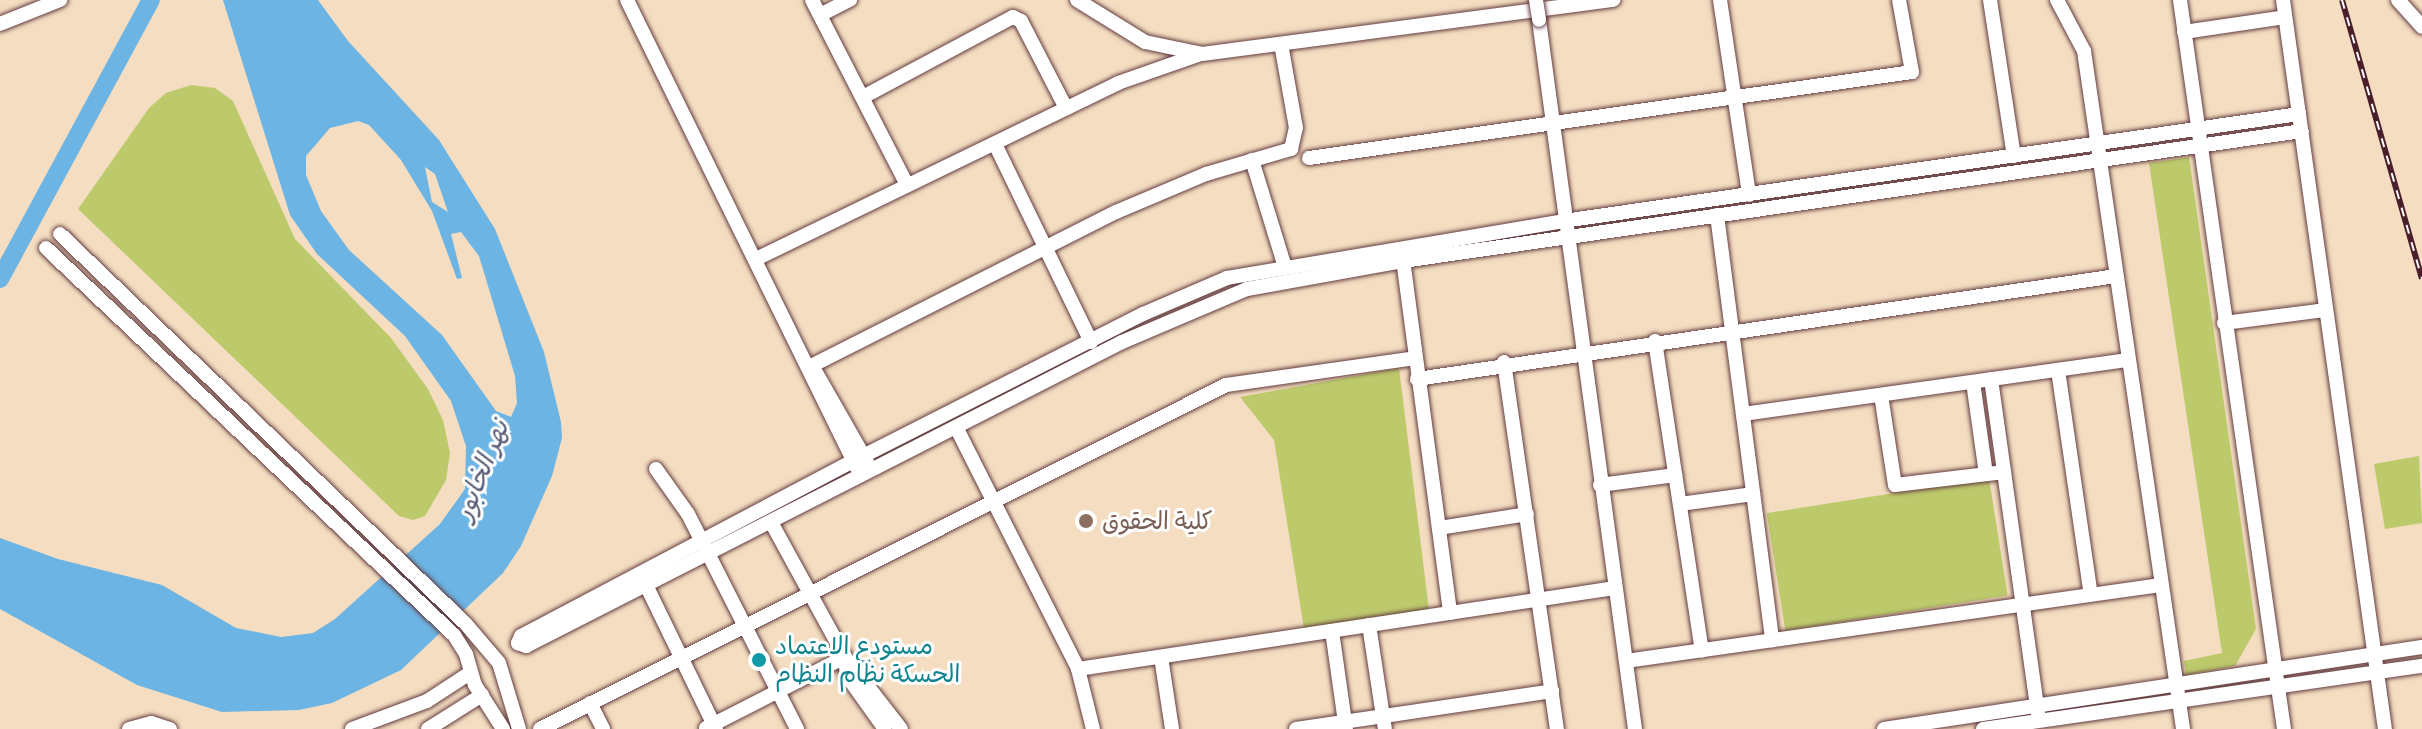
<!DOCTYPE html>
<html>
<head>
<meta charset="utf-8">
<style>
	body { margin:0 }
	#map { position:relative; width:2422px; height:729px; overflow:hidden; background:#f4ddc0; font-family:Delius,"Playpen Sans Arabic",sans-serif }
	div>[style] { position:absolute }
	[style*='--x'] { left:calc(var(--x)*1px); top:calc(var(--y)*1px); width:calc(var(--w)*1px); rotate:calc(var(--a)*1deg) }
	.green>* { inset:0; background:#bdca6c; transform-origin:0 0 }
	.water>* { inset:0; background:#6cb4e4 }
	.river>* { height:18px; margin:-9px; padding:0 9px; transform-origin:9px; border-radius:9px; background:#6cb4e4 }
	.roads { filter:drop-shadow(0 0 2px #643c41) drop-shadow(0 0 2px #643c41) }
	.minor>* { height:14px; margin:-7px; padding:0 7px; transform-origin:7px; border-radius:7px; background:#fff }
	.rail>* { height:6px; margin-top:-3px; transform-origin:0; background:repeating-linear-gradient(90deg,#fff 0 9px,#4a1f2b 0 18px); box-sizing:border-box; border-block:2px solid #4a1f2b }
	.bridges { filter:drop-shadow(0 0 2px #643c41) drop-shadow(0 0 2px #643c41) }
	.minor-bridge>* { height:14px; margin:-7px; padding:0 7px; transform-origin:7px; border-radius:7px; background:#fff }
	.dots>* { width:22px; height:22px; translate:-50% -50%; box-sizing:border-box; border:4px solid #fff; border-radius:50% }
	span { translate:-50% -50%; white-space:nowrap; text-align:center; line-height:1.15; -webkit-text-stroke:6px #fff; paint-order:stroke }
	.education-label { font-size:24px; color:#785e54 }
	.left { translate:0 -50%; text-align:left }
	.culture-label { font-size:24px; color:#0d838f }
	.water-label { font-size:26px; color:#585b75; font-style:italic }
</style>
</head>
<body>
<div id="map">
	<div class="green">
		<i style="clip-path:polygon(191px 85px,215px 88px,233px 101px,295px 239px,391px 338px,428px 389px,443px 420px,450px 453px,446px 480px,425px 516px,413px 520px,399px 516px,78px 209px,149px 108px,166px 93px)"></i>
		<i style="clip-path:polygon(2189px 157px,2256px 629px,2235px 666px,2186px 675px,2184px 661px,2222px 653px,2149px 163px)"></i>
		<i style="clip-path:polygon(1399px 368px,1429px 610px,1304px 629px,1274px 440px,1240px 397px)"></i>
		<i style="clip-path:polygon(2419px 456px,2422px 523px,2385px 529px,2374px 464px)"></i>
		<i style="left:1989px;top:478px;width:119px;height:225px;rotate:81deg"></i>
	</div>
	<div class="water">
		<i style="clip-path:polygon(evenodd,223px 0,318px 0,348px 41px,439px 140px,495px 229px,544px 352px,561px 422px,562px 438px,552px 476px,521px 546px,503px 573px,401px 670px,332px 703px,299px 710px,222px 712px,137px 685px,0 609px,0 538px,58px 559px,162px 585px,236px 628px,281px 637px,313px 633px,335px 619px,440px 524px,465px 489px,466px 446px,451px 401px,405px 336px,317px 254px,290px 215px,223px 0,358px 121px,369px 125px,401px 160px,432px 211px,457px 279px,462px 278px,451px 234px,461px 232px,479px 256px,515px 376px,517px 403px,511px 417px,496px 411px,442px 335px,349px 250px,321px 211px,306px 175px,306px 156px,330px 128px,358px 121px,223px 0,425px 167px,435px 174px,448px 212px,432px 202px,425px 167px)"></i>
	</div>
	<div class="river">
		<i style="--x:0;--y:279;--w:317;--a:-61.6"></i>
	</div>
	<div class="roads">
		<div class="minor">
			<i style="--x:627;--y:0;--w:521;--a:63.83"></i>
			<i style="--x:812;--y:0;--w:208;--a:62.8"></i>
			<i style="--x:1077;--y:0;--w:80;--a:31.7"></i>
			<i style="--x:1145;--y:42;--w:58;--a:11.9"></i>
			<i style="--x:1202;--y:54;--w:415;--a:-7.5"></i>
			<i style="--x:1720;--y:0;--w:197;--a:81.5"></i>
			<i style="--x:1990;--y:0;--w:158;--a:81.3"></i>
			<i style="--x:2057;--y:0;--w:58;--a:62.1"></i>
			<i style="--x:2084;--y:51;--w:685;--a:81.69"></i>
			<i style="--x:2180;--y:0;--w:736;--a:81.88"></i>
			<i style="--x:2283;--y:0;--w:736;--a:82.04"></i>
			<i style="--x:2398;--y:0;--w:36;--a:48"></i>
			<i style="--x:820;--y:15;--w:34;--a:-27"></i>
			<i style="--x:1539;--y:20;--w:715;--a:82.29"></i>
			<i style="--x:0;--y:24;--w:65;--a:-21.8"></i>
			<i style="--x:2184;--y:32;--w:102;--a:-8.4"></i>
			<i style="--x:863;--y:97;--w:170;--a:-28.1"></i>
			<i style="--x:1013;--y:17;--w:9;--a:27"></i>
			<i style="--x:1021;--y:21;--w:98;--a:62.7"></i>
			<i style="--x:2299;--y:114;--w:743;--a:171.72"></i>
			<i style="--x:1564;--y:221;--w:342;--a:170.4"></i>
			<i style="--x:1227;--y:278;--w:91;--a:156.8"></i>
			<i style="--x:1143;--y:314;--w:325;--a:153.1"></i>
			<i style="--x:853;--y:461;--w:375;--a:152.2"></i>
			<i style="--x:521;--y:636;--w:8;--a:113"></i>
			<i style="--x:518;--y:643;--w:9;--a:21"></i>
			<i style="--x:526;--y:646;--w:669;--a:-27.02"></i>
			<i style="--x:1122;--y:342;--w:136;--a:-23"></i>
			<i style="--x:1247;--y:289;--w:158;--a:-10.2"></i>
			<i style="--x:1403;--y:261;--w:908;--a:-8.23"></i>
			<i style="--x:995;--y:144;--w:220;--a:64.1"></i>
			<i style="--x:1309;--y:158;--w:609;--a:-8.12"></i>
			<i style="--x:1912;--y:72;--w:73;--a:-100.2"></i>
			<i style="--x:1252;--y:160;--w:112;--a:72.9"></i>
			<i style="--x:1717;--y:215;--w:429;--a:82.6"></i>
			<i style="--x:60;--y:234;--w:562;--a:43.85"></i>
			<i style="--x:465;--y:623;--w:52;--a:49.6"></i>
			<i style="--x:499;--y:663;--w:69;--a:73.1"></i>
			<i style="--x:46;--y:248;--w:562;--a:43.49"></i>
			<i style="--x:454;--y:635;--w:22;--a:58"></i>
			<i style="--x:466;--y:654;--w:32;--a:74"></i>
			<i style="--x:475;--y:685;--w:52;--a:57.5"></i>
			<i style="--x:1402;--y:252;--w:364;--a:82.4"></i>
			<i style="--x:756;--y:259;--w:403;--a:-25.9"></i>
			<i style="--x:1118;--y:83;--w:85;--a:-19.3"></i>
			<i style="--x:2224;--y:323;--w:103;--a:-7.3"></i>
			<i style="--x:1655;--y:341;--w:313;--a:81.4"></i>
			<i style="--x:1504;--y:362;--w:371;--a:81.8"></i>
			<i style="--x:811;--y:366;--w:342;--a:-26.8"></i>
			<i style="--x:1116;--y:212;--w:98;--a:-22.9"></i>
			<i style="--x:1206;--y:174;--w:89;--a:-16.4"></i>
			<i style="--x:1291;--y:149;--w:22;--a:-77"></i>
			<i style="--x:1296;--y:128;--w:85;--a:-100.1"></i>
			<i style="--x:814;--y:369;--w:107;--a:60.3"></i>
			<i style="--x:2058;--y:370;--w:227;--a:81.7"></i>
			<i style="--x:1417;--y:379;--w:707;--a:-8.38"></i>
			<i style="--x:1991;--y:379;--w:339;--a:82"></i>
			<i style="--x:1973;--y:382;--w:93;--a:82"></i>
			<i style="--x:1881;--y:395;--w:91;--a:81.2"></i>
			<i style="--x:1895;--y:485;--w:110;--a:-6.8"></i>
			<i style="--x:1743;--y:414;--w:389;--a:-8"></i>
			<i style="--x:956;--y:427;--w:271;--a:63.2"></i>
			<i style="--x:1078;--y:669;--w:62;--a:76"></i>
			<i style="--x:656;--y:469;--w:55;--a:54.6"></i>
			<i style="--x:688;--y:514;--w:241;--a:63.1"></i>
			<i style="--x:1600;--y:485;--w:76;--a:-7.6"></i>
			<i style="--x:1680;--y:504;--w:74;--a:-7.8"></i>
			<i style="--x:771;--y:522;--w:154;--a:61.3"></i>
			<i style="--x:845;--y:657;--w:19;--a:84"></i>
			<i style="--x:847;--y:676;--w:65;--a:54.4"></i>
			<i style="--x:1439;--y:528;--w:89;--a:-9"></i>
			<i style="--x:646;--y:585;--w:160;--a:64.1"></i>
			<i style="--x:1369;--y:625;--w:105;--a:81.3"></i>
			<i style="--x:1332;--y:631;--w:99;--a:81.9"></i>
			<i style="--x:845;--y:657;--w:91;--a:52.1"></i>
			<i style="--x:1161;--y:657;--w:73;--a:81.3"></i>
			<i style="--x:1626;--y:661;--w:540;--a:-8.09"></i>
			<i style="--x:1078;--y:669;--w:543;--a:-8.58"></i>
			<i style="--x:590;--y:703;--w:29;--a:63"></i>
			<i style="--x:706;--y:728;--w:156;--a:-27.1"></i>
			<i style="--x:129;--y:729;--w:23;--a:-15"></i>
			<i style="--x:151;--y:723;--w:20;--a:18"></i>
			<i style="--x:352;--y:729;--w:80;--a:-20.5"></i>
			<i style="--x:427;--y:701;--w:51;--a:-33.1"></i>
			<i style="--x:428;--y:729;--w:64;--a:-32.2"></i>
			<i style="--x:540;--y:729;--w:767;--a:-26.63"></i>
			<i style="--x:1226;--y:385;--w:191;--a:-8.1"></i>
			<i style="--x:1296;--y:729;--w:259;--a:-8.4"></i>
			<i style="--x:1884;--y:729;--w:544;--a:-8.67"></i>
			<i style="--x:1983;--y:729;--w:443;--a:-8.2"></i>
		</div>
	</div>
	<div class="rail">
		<i style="--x:2342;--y:0;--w:290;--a:74"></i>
	</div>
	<div class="bridges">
		<div class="minor-bridge">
			<i style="--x:1536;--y:0;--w:20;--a:81"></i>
		</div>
	</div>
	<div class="dots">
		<i style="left:1086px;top:521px;background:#8d6e63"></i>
		<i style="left:759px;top:660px;background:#0f9aa8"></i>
	</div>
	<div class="education-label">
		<span class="left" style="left:1102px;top:521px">كلية الحقوق</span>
	</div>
	<div class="culture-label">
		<span class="left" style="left:775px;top:660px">مستودع الاعتماد<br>الحسكة نظام النظام</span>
	</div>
	<div class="water-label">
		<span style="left:481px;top:470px;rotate:-68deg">نهر الخابور</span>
	</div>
</div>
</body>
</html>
